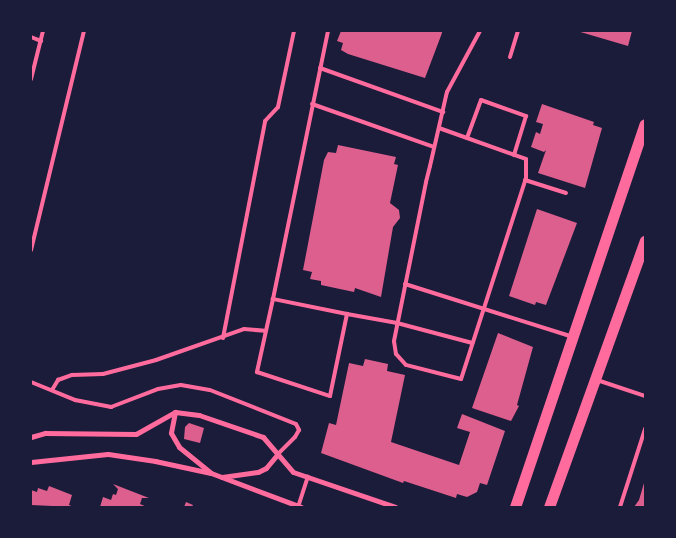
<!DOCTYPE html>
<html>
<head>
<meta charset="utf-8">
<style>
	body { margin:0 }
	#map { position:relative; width:676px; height:538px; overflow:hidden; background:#1b1b3a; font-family:"Asap Condensed",sans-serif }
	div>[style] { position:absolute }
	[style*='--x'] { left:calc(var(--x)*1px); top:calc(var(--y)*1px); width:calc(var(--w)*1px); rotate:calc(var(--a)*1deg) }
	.building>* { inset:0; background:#dd5f8e }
	.service>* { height:4px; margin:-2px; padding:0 2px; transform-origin:2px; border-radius:2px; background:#ff6b9d }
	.minor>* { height:5px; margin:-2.5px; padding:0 2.5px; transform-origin:2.5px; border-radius:2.5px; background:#ff6b9d }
	.primary>* { height:11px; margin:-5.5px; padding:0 5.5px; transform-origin:5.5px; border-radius:5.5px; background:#ff6b9d }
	span { translate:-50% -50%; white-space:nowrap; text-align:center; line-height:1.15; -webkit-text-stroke:5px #1b1b3a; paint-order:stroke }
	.frame { position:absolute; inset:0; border:32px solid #1b1b3a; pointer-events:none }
</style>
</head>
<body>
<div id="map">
	<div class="building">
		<i style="clip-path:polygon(341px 31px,442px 31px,442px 33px,425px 78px,348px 54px,341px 50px,343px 43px,337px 41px)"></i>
		<i style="clip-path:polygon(577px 31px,632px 31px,628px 46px)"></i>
		<i style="clip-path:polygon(542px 104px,594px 122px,593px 125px,602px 128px,585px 188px,538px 173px,546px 150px,544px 152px,531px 147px,536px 132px,540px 134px,543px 124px,536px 122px)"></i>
		<i style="clip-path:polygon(338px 145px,396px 157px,394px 164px,398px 165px,390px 203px,399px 210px,400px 218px,393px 227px,381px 297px,355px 288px,354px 292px,321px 285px,321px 281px,310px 279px,312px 272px,303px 270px,324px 160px,328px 152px,336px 153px)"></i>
		<i style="clip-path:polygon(537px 209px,577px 223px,546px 305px,536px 302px,535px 305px,509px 296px)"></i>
		<i style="clip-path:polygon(498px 333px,533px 347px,517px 405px,519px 406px,511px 421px,472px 408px)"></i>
		<i style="clip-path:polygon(365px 359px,388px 364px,387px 371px,405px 375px,391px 442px,459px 465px,470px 432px,457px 428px,462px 414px,505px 431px,487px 485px,480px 483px,477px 492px,467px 497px,457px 494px,456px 498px,404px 481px,403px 483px,321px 453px,329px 423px,336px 425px,349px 363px,363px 366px)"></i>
		<i style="clip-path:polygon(189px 423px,204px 428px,200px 443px,184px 439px,185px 427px)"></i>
		<i style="clip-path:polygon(644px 483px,645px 507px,634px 507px,639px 500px)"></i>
		<i style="clip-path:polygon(113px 484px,149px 498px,142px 498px,140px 504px,147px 507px,100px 507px,103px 497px,111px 500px,113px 494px,116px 495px,118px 489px)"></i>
		<i style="clip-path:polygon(49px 486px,72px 495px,69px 505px,74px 507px,31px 505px,31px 490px,37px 492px,38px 488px,47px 491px)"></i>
		<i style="clip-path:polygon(186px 502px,193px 505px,192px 507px,184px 507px)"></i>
	</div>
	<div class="service">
		<i style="--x:31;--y:37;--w:11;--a:22"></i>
		<i style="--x:510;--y:57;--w:27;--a:-73"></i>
		<i style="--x:320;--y:68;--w:131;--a:19.7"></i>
		<i style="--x:31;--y:79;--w:49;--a:-76"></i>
		<i style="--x:312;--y:104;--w:129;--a:19.4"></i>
		<i style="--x:439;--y:128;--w:92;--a:19.6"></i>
		<i style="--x:526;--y:159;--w:19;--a:90"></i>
		<i style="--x:526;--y:178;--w:211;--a:107.9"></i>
		<i style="--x:461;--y:379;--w:57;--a:-165.7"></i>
		<i style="--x:406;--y:365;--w:15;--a:-132"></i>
		<i style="--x:396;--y:354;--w:13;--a:-99"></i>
		<i style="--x:394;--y:341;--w:162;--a:-78.6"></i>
		<i style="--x:426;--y:182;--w:16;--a:-76"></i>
		<i style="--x:430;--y:166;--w:76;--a:-77.1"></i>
		<i style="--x:447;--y:92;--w:69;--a:-61.6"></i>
		<i style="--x:467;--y:138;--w:40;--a:-69.8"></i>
		<i style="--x:481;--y:100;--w:48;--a:19.6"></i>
		<i style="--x:526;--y:116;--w:41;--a:107.1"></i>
		<i style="--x:525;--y:180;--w:43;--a:17.6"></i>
		<i style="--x:31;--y:250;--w:225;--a:-76.4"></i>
		<i style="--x:405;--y:284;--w:173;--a:17.5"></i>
		<i style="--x:273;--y:299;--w:75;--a:102.4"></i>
		<i style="--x:257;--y:372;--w:77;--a:18.2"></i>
		<i style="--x:330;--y:396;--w:84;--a:-78.3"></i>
		<i style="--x:347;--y:314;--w:76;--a:-168.5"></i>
		<i style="--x:273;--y:299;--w:274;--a:-78.4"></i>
		<i style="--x:347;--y:314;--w:51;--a:10.2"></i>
		<i style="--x:397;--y:323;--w:78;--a:14.9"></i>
		<i style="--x:223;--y:338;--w:221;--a:-79"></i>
		<i style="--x:265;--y:121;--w:19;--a:-47"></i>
		<i style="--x:278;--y:107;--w:78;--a:-78.1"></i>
		<i style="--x:597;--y:380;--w:51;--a:18.4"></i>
		<i style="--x:31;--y:382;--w:48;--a:22.2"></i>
		<i style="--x:75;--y:400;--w:37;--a:11"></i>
		<i style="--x:111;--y:407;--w:50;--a:-21"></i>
		<i style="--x:158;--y:389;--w:23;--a:-10"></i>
		<i style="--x:181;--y:385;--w:29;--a:10"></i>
		<i style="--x:210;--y:390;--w:92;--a:21.6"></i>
		<i style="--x:296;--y:424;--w:7;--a:63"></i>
		<i style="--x:299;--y:430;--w:8;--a:120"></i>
		<i style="--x:295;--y:437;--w:25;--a:135"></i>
		<i style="--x:52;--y:390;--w:12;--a:-59"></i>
		<i style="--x:58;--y:380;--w:15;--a:-20"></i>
		<i style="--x:72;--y:375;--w:31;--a:-2"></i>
		<i style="--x:103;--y:374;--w:55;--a:-14.8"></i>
		<i style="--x:156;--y:360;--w:93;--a:-19.4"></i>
		<i style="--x:244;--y:329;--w:21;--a:5"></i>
		<i style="--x:298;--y:507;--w:32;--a:-72"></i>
		<i style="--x:620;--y:507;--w:82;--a:-72.2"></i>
	</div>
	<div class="minor">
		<i style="--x:175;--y:412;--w:21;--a:101"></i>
		<i style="--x:171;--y:433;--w:16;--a:60"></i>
		<i style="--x:179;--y:447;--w:40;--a:39"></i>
		<i style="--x:31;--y:437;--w:15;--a:-16"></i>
		<i style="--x:45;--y:433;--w:91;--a:0.6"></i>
		<i style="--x:136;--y:434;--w:45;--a:-29.4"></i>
		<i style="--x:175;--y:412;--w:24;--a:7"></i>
		<i style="--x:199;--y:415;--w:68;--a:19"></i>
		<i style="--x:263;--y:437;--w:46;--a:49.4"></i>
		<i style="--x:293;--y:472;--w:108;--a:18.9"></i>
		<i style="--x:31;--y:462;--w:77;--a:-5.9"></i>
		<i style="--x:108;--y:454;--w:48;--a:8.5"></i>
		<i style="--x:155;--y:461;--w:57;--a:12.1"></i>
		<i style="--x:211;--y:473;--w:96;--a:20.7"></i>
		<i style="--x:222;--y:477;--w:36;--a:-8"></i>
		<i style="--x:258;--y:472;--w:9;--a:-27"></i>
		<i style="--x:266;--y:468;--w:17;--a:-50"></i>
	</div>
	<div class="primary">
		<i style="--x:515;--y:507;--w:404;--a:-71.3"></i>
		<i style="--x:549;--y:507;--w:283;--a:-70.2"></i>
	</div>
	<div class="frame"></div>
</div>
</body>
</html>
